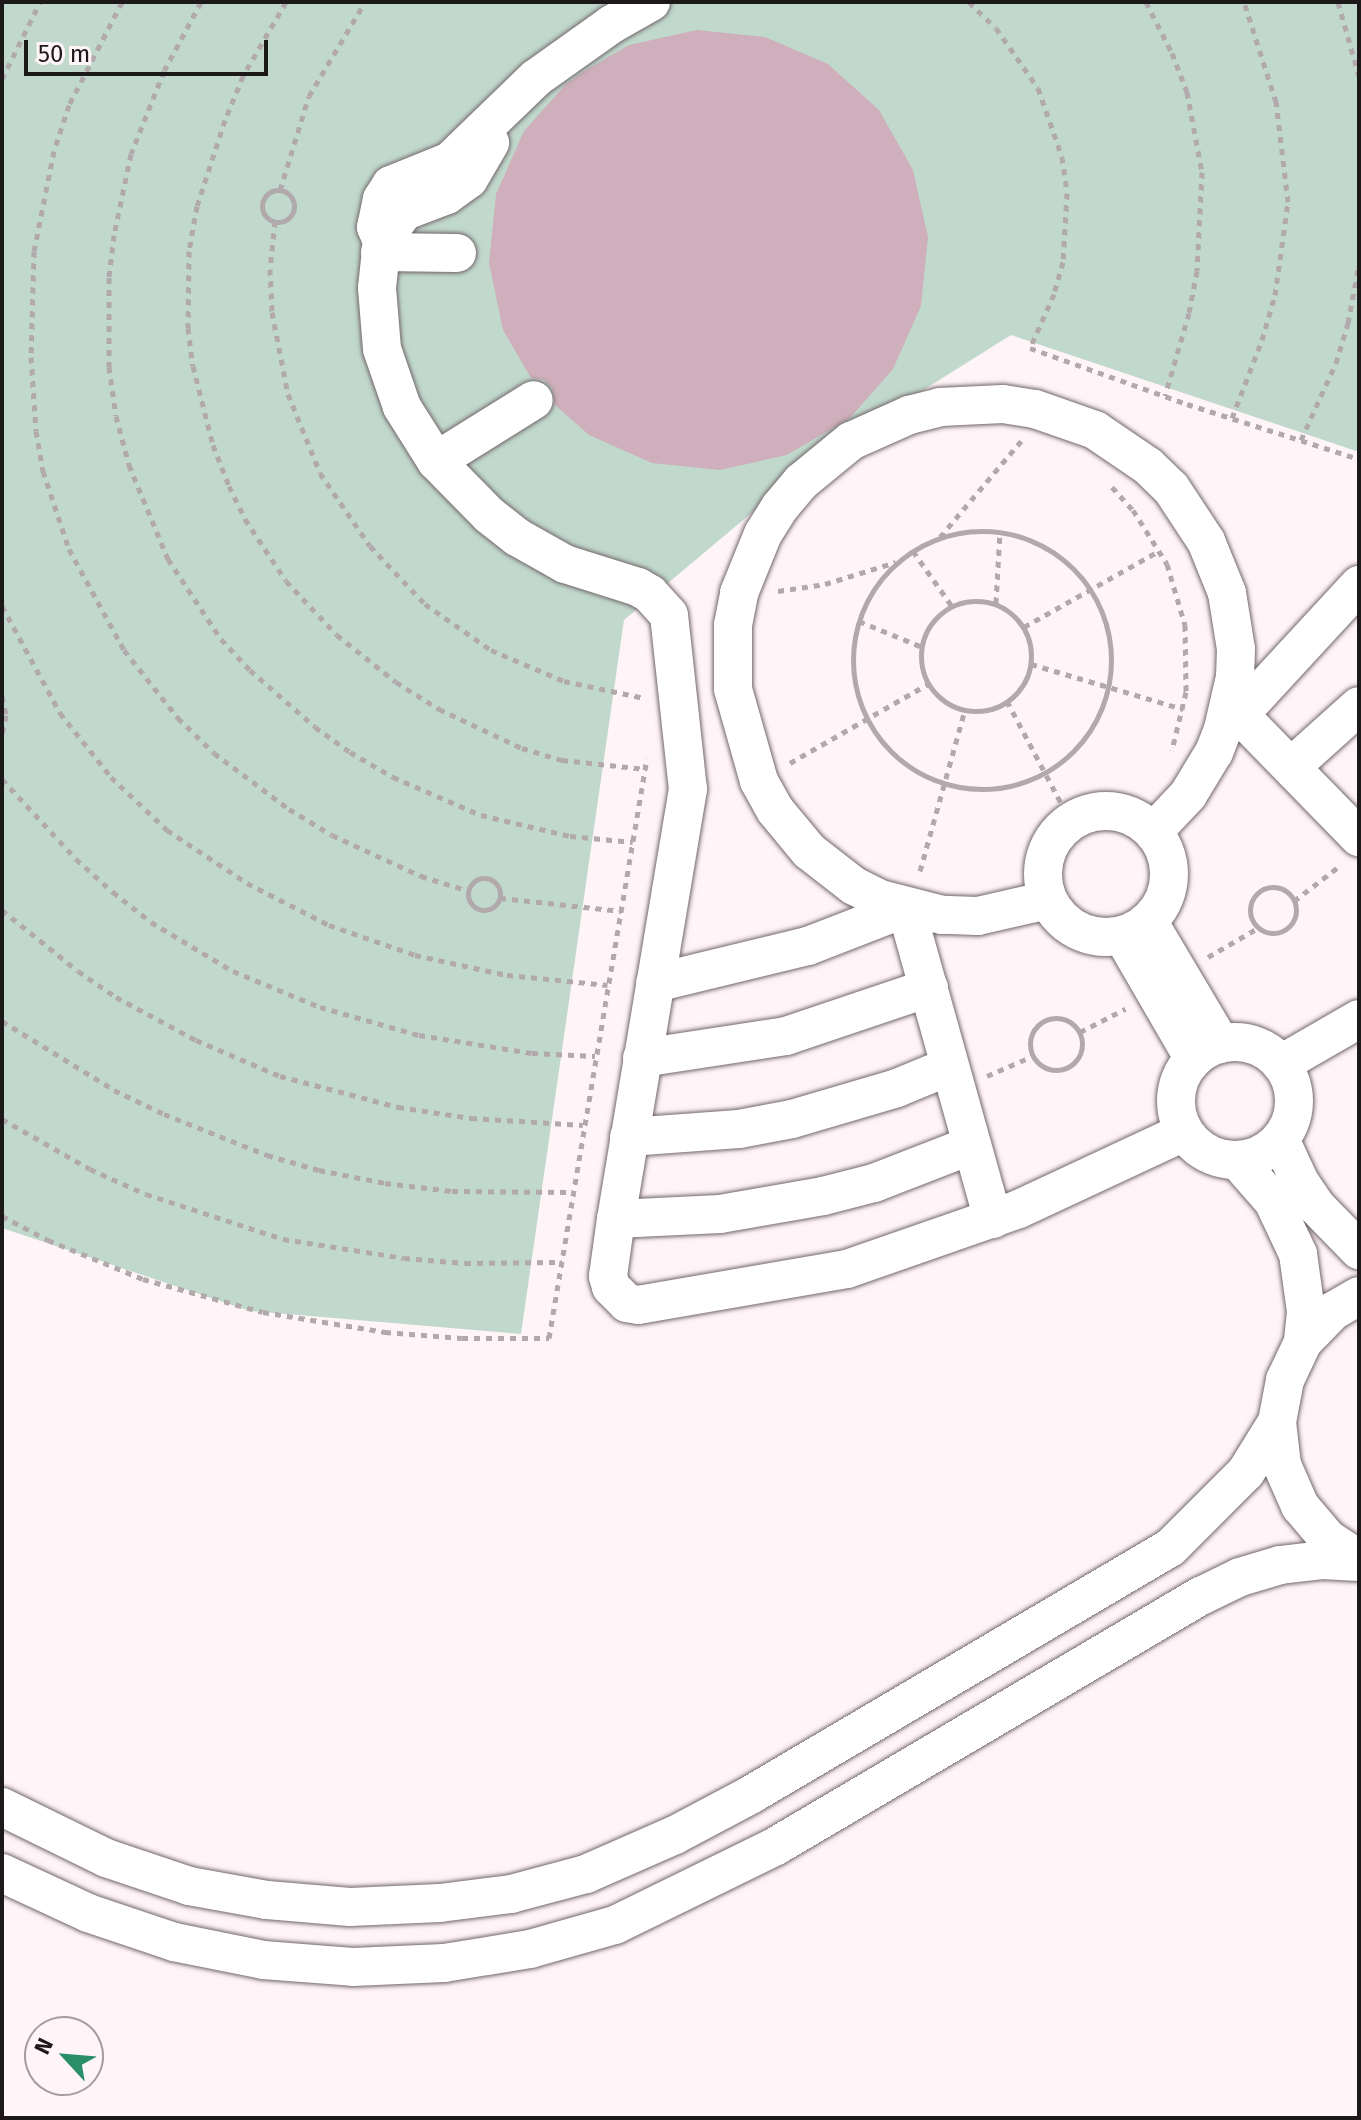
<!DOCTYPE html>
<html>
<head>
<meta charset="utf-8">
<style>
	body { margin:0 }
	#map { position:relative; width:1361px; height:2120px; overflow:hidden; background:#fff4f8; font-family:"Fira Sans",sans-serif }
	div>[style] { position:absolute }
	[style*='--x'] { left:calc(var(--x)*1px); top:calc(var(--y)*1px); width:calc(var(--w)*1px); rotate:calc(var(--a)*1deg) }
	.green>* { inset:0; background:#c1d9cd }
	.building>* { inset:0; background:#ceafbb }
	.path>* { height:5px; margin-top:-2.5px; transform-origin:0; background:repeating-linear-gradient(90deg,#b2a9ad 0 6px,transparent 0 12px) }
	.path>.ring { margin:-2.5px; padding:0; box-sizing:content-box; background:none; border:5px solid #b2a9ad; border-radius:50% }
	.roads { filter:drop-shadow(0 0 2px #73676c) drop-shadow(0 0 2px #73676c) }
	.minor>* { height:38px; margin:-19px; padding:0 19px; transform-origin:19px; border-radius:19px; background:#fff }
	.minor>.ring { margin:-19px; padding:0; box-sizing:content-box; background:none; border:38px solid #fff; border-radius:50% }
	span { translate:-50% -50%; white-space:nowrap; text-align:center; line-height:1.15; -webkit-text-stroke:8px #fff4f8; paint-order:stroke }
	.frame { position:absolute; inset:0; border:4px solid #1d181a; pointer-events:none }
	.north { position:absolute; left:24px; top:2016px; width:80px; height:80px; box-sizing:border-box; background:#fff4f8; border:2px solid #a59c9f; border-radius:50%; rotate:296deg; font-size:22px; font-weight:700; line-height:32px; text-align:center; color:#1d181a }
	.north::after { content:''; display:block; margin:auto; width:28px; height:36px; background:#2a8e69; clip-path:polygon(50% 0,100% 100%,50% 72%,0 100%) }
	.scale { position:absolute; left:24px; top:40px; width:244px; height:36px; box-sizing:border-box; border:4px solid #1d181a; border-top:0; padding-left:10px; font-size:24px; line-height:28px; white-space:nowrap; color:#1d181a; -webkit-text-stroke:6px #fff4f8; paint-order:stroke }
</style>
</head>
<body>
<div id="map">
	<div class="green">
		<i style="clip-path:polygon(2px 2px,1359px 2px,1359px 452px,1011px 335px,823px 453px,624px 620px,521px 1334px,250px 1311px,2px 1228px)"></i>
	</div>
	<div class="building">
		<i style="clip-path:polygon(697px 30px,765px 37px,828px 64px,879px 110px,913px 170px,928px 237px,921px 306px,893px 369px,850px 418px,787px 455px,720px 470px,652px 463px,589px 435px,555px 405px,552px 388px,544px 380px,531px 378px,503px 330px,489px 263px,496px 194px,524px 131px,566px 84px,583px 72px,629px 45px)"></i>
	</div>
	<div class="path">
		<i style="--x:122;--y:2;--w:116;--a:117.2"></i>
		<i style="--x:69;--y:105;--w:48;--a:108.1"></i>
		<i style="--x:54;--y:151;--w:102;--a:101.3"></i>
		<i style="--x:34;--y:251;--w:106;--a:91.6"></i>
		<i style="--x:31;--y:357;--w:74;--a:86.1"></i>
		<i style="--x:36;--y:431;--w:41;--a:80.1"></i>
		<i style="--x:43;--y:471;--w:82;--a:71.6"></i>
		<i style="--x:69;--y:549;--w:115;--a:61.4"></i>
		<i style="--x:124;--y:650;--w:87;--a:51.5"></i>
		<i style="--x:178;--y:718;--w:50;--a:44.2"></i>
		<i style="--x:214;--y:753;--w:94;--a:36.7"></i>
		<i style="--x:289;--y:809;--w:50;--a:31.2"></i>
		<i style="--x:332;--y:835;--w:98;--a:24.7"></i>
		<i style="--x:421;--y:876;--w:50;--a:17.4"></i>
		<i style="--x:201;--y:2;--w:78;--a:118.2"></i>
		<i style="--x:164;--y:71;--w:89;--a:111.7"></i>
		<i style="--x:131;--y:154;--w:83;--a:101.9"></i>
		<i style="--x:114;--y:235;--w:42;--a:96.8"></i>
		<i style="--x:109;--y:277;--w:90;--a:90"></i>
		<i style="--x:109;--y:367;--w:49;--a:81.9"></i>
		<i style="--x:116;--y:416;--w:51;--a:75.1"></i>
		<i style="--x:129;--y:465;--w:102;--a:67.5"></i>
		<i style="--x:168;--y:559;--w:96;--a:56.5"></i>
		<i style="--x:221;--y:639;--w:42;--a:46.9"></i>
		<i style="--x:250;--y:670;--w:86;--a:41.2"></i>
		<i style="--x:315;--y:727;--w:43;--a:35.5"></i>
		<i style="--x:350;--y:752;--w:50;--a:30.2"></i>
		<i style="--x:393;--y:777;--w:96;--a:23.4"></i>
		<i style="--x:481;--y:815;--w:91;--a:13.3"></i>
		<i style="--x:570;--y:836;--w:63;--a:5.4"></i>
		<i style="--x:286;--y:2;--w:86;--a:120.2"></i>
		<i style="--x:243;--y:76;--w:48;--a:112.2"></i>
		<i style="--x:225;--y:120;--w:90;--a:108"></i>
		<i style="--x:197;--y:206;--w:46;--a:100.1"></i>
		<i style="--x:189;--y:251;--w:77;--a:90.7"></i>
		<i style="--x:188;--y:328;--w:38;--a:83"></i>
		<i style="--x:193;--y:366;--w:81;--a:75.8"></i>
		<i style="--x:213;--y:445;--w:44;--a:68.7"></i>
		<i style="--x:229;--y:486;--w:37;--a:64"></i>
		<i style="--x:245;--y:519;--w:74;--a:56.5"></i>
		<i style="--x:286;--y:581;--w:74;--a:46.6"></i>
		<i style="--x:337;--y:635;--w:75;--a:38.5"></i>
		<i style="--x:396;--y:682;--w:51;--a:32.1"></i>
		<i style="--x:439;--y:709;--w:92;--a:25.2"></i>
		<i style="--x:522;--y:748;--w:42;--a:16.7"></i>
		<i style="--x:562;--y:760;--w:84;--a:6.1"></i>
		<i style="--x:969;--y:2;--w:37;--a:44"></i>
		<i style="--x:996;--y:28;--w:73;--a:55"></i>
		<i style="--x:1038;--y:88;--w:73;--a:70.8"></i>
		<i style="--x:1062;--y:157;--w:36;--a:82"></i>
		<i style="--x:1067;--y:193;--w:69;--a:93.3"></i>
		<i style="--x:1063;--y:262;--w:33;--a:106"></i>
		<i style="--x:1054;--y:294;--w:59;--a:114"></i>
		<i style="--x:1030;--y:348;--w:167;--a:19.6"></i>
		<i style="--x:1187;--y:404;--w:181;--a:17.7"></i>
		<i style="--x:1146;--y:2;--w:57;--a:63"></i>
		<i style="--x:1172;--y:53;--w:42;--a:69"></i>
		<i style="--x:1187;--y:92;--w:81;--a:79.4"></i>
		<i style="--x:1202;--y:172;--w:99;--a:92.9"></i>
		<i style="--x:1197;--y:271;--w:43;--a:100.8"></i>
		<i style="--x:1189;--y:313;--w:86;--a:106.1"></i>
		<i style="--x:1338;--y:2;--w:77;--a:74.2"></i>
		<i style="--x:2;--y:79;--w:86;--a:-63.7"></i>
		<i style="--x:280;--y:190;--w:98;--a:-72.9"></i>
		<i style="--x:309;--y:96;--w:109;--a:-59.2"></i>
		<i class="ring" style="left:262px;top:190px;width:27px;height:27px"></i>
		<i style="--x:275;--y:221;--w:48;--a:95.9"></i>
		<i style="--x:270;--y:269;--w:43;--a:87.3"></i>
		<i style="--x:272;--y:312;--w:84;--a:79"></i>
		<i style="--x:288;--y:394;--w:85;--a:67.9"></i>
		<i style="--x:320;--y:473;--w:88;--a:55.6"></i>
		<i style="--x:370;--y:546;--w:80;--a:46.5"></i>
		<i style="--x:425;--y:604;--w:80;--a:34.9"></i>
		<i style="--x:491;--y:650;--w:79;--a:23"></i>
		<i style="--x:564;--y:681;--w:82;--a:12"></i>
		<i style="--x:1232;--y:418;--w:84;--a:-69"></i>
		<i style="--x:1262;--y:340;--w:47;--a:-73.9"></i>
		<i style="--x:1275;--y:295;--w:94;--a:-82"></i>
		<i style="--x:1288;--y:202;--w:101;--a:-96.8"></i>
		<i style="--x:1276;--y:102;--w:105;--a:-107.7"></i>
		<i style="--x:1301;--y:440;--w:85;--a:-65.6"></i>
		<i style="--x:1336;--y:363;--w:42;--a:-73.3"></i>
		<i style="--x:1348;--y:323;--w:59;--a:-79.3"></i>
		<i style="--x:1112;--y:487;--w:31;--a:48"></i>
		<i style="--x:1133;--y:510;--w:64;--a:57.8"></i>
		<i style="--x:1167;--y:564;--w:64;--a:73.6"></i>
		<i style="--x:1185;--y:625;--w:67;--a:89.1"></i>
		<i style="--x:1186;--y:692;--w:60;--a:103.6"></i>
		<i class="ring" style="left:853px;top:531px;width:253px;height:253px"></i>
		<i style="--x:940;--y:537;--w:126;--a:-49.8"></i>
		<i style="--x:913;--y:551;--w:67;--a:54.7"></i>
		<i style="--x:778;--y:591;--w:48;--a:-8.5"></i>
		<i style="--x:825;--y:584;--w:74;--a:-17.2"></i>
		<i class="ring" style="left:921px;top:601px;width:105px;height:105px"></i>
		<i style="--x:996;--y:603;--w:71;--a:-86.8"></i>
		<i style="--x:2;--y:606;--w:122;--a:61.5"></i>
		<i style="--x:60;--y:713;--w:82;--a:51.4"></i>
		<i style="--x:111;--y:777;--w:77;--a:43.4"></i>
		<i style="--x:167;--y:830;--w:96;--a:33.5"></i>
		<i style="--x:247;--y:883;--w:92;--a:27.1"></i>
		<i style="--x:329;--y:925;--w:91;--a:19.2"></i>
		<i style="--x:415;--y:955;--w:94;--a:12.3"></i>
		<i style="--x:507;--y:975;--w:101;--a:5.7"></i>
		<i style="--x:859;--y:621;--w:68;--a:22.4"></i>
		<i style="--x:1024;--y:627;--w:155;--a:-29.4"></i>
		<i style="--x:1031;--y:664;--w:159;--a:16.5"></i>
		<i style="--x:2;--y:696;--w:19;--a:78"></i>
		<i style="--x:6;--y:715;--w:21;--a:101"></i>
		<i style="--x:1007;--y:701;--w:137;--a:62.1"></i>
		<i style="--x:790;--y:763;--w:159;--a:-29.8"></i>
		<i style="--x:2;--y:779;--w:109;--a:47.2"></i>
		<i style="--x:76;--y:859;--w:50;--a:41.7"></i>
		<i style="--x:113;--y:892;--w:48;--a:38.3"></i>
		<i style="--x:151;--y:922;--w:96;--a:30.9"></i>
		<i style="--x:233;--y:971;--w:94;--a:22.5"></i>
		<i style="--x:320;--y:1007;--w:103;--a:15.8"></i>
		<i style="--x:419;--y:1035;--w:114;--a:9.1"></i>
		<i style="--x:532;--y:1053;--w:63;--a:2.7"></i>
		<i style="--x:920;--y:871;--w:167;--a:-74.4"></i>
		<i class="ring" style="left:468px;top:878px;width:27px;height:27px"></i>
		<i class="ring" style="left:1250px;top:887px;width:41px;height:41px"></i>
		<i style="--x:500;--y:898;--w:122;--a:6.1"></i>
		<i style="--x:1294;--y:901;--w:59;--a:-37.5"></i>
		<i style="--x:2;--y:910;--w:97;--a:38.8"></i>
		<i style="--x:78;--y:971;--w:46;--a:34.4"></i>
		<i style="--x:116;--y:997;--w:91;--a:28.3"></i>
		<i style="--x:196;--y:1040;--w:91;--a:23.2"></i>
		<i style="--x:280;--y:1076;--w:122;--a:14.7"></i>
		<i style="--x:398;--y:1107;--w:74;--a:8.6"></i>
		<i style="--x:471;--y:1118;--w:112;--a:3.6"></i>
		<i style="--x:1208;--y:957;--w:58;--a:-30.1"></i>
		<i class="ring" style="left:1030px;top:1018px;width:47px;height:47px"></i>
		<i style="--x:2;--y:1021;--w:132;--a:31.6"></i>
		<i style="--x:114;--y:1090;--w:55;--a:25.6"></i>
		<i style="--x:164;--y:1114;--w:111;--a:21.7"></i>
		<i style="--x:267;--y:1155;--w:54;--a:16.1"></i>
		<i style="--x:319;--y:1170;--w:67;--a:11.1"></i>
		<i style="--x:385;--y:1183;--w:67;--a:6.8"></i>
		<i style="--x:452;--y:1191;--w:120;--a:0.5"></i>
		<i style="--x:1080;--y:1032;--w:51;--a:-27.1"></i>
		<i style="--x:987;--y:1076;--w:50;--a:-23.5"></i>
		<i style="--x:2;--y:1119;--w:101;--a:29.6"></i>
		<i style="--x:90;--y:1169;--w:61;--a:24.1"></i>
		<i style="--x:146;--y:1194;--w:144;--a:18.2"></i>
		<i style="--x:283;--y:1239;--w:122;--a:8.9"></i>
		<i style="--x:404;--y:1258;--w:61;--a:4.7"></i>
		<i style="--x:465;--y:1263;--w:97;--a:-0.6"></i>
		<i style="--x:2;--y:1216;--w:52;--a:27.6"></i>
		<i style="--x:48;--y:1240;--w:103;--a:22.3"></i>
		<i style="--x:143;--y:1279;--w:124;--a:15.4"></i>
		<i style="--x:263;--y:1312;--w:124;--a:9.3"></i>
		<i style="--x:385;--y:1332;--w:77;--a:4.5"></i>
		<i style="--x:462;--y:1338;--w:87;--a:0"></i>
		<i style="--x:549;--y:1338;--w:588;--a:-80.41"></i>
	</div>
	<div class="roads">
		<div class="minor">
			<i style="--x:651;--y:2;--w:45;--a:150.6"></i>
			<i style="--x:612;--y:24;--w:93;--a:144.6"></i>
			<i style="--x:536;--y:78;--w:120;--a:136"></i>
			<i style="--x:450;--y:161;--w:64;--a:157.9"></i>
			<i style="--x:391;--y:185;--w:17;--a:123"></i>
			<i style="--x:382;--y:199;--w:29;--a:102"></i>
			<i style="--x:376;--y:227;--w:15;--a:67"></i>
			<i style="--x:382;--y:241;--w:47;--a:96.1"></i>
			<i style="--x:377;--y:288;--w:61;--a:85.3"></i>
			<i style="--x:382;--y:349;--w:61;--a:71"></i>
			<i style="--x:402;--y:407;--w:64;--a:57.8"></i>
			<i style="--x:436;--y:461;--w:76;--a:45.5"></i>
			<i style="--x:489;--y:515;--w:36;--a:38"></i>
			<i style="--x:517;--y:537;--w:55;--a:29.4"></i>
			<i style="--x:565;--y:564;--w:77;--a:17.5"></i>
			<i style="--x:638;--y:587;--w:14;--a:30"></i>
			<i style="--x:650;--y:594;--w:28;--a:48"></i>
			<i style="--x:669;--y:615;--w:175;--a:83.8"></i>
			<i style="--x:688;--y:789;--w:436;--a:99.5"></i>
			<i style="--x:616;--y:1219;--w:58;--a:98"></i>
			<i style="--x:608;--y:1276;--w:11;--a:75"></i>
			<i style="--x:611;--y:1287;--w:23;--a:45"></i>
			<i style="--x:627;--y:1303;--w:11;--a:10"></i>
			<i style="--x:638;--y:1305;--w:212;--a:-9.8"></i>
			<i style="--x:847;--y:1269;--w:182;--a:-19.2"></i>
			<i style="--x:1019;--y:1209;--w:182;--a:-25"></i>
			<i style="--x:382;--y:241;--w:38;--a:-53"></i>
			<i style="--x:405;--y:211;--w:45;--a:-20.9"></i>
			<i style="--x:447;--y:195;--w:27;--a:-36"></i>
			<i style="--x:469;--y:179;--w:42;--a:-59.7"></i>
			<i style="--x:380;--y:252;--w:77;--a:0.7"></i>
			<i style="--x:436;--y:461;--w:115;--a:-31.9"></i>
			<i style="--x:1230;--y:705;--w:185;--a:45.7"></i>
			<i style="--x:1240;--y:714;--w:176;--a:-47.3"></i>
			<i style="--x:1291;--y:767;--w:91;--a:-41.9"></i>
			<i class="ring" style="left:1043px;top:811px;width:88px;height:88px"></i>
			<i style="--x:1048;--y:900;--w:72;--a:167.1"></i>
			<i style="--x:978;--y:916;--w:36;--a:-178"></i>
			<i style="--x:942;--y:915;--w:64;--a:-165.5"></i>
			<i style="--x:880;--y:899;--w:29;--a:-153"></i>
			<i style="--x:854;--y:886;--w:57;--a:-142.1"></i>
			<i style="--x:809;--y:851;--w:53;--a:-129.7"></i>
			<i style="--x:775;--y:810;--w:33;--a:-119"></i>
			<i style="--x:759;--y:781;--w:96;--a:-105.8"></i>
			<i style="--x:733;--y:689;--w:64;--a:-90"></i>
			<i style="--x:733;--y:625;--w:33;--a:-79"></i>
			<i style="--x:739;--y:593;--w:64;--a:-67.9"></i>
			<i style="--x:763;--y:534;--w:32;--a:-58"></i>
			<i style="--x:780;--y:507;--w:33;--a:-50"></i>
			<i style="--x:801;--y:482;--w:65;--a:-39.4"></i>
			<i style="--x:851;--y:441;--w:64;--a:-24.1"></i>
			<i style="--x:909;--y:415;--w:32;--a:-14"></i>
			<i style="--x:940;--y:407;--w:63;--a:-2.7"></i>
			<i style="--x:1003;--y:404;--w:32;--a:9"></i>
			<i style="--x:1035;--y:409;--w:64;--a:19.3"></i>
			<i style="--x:1095;--y:430;--w:64;--a:34.2"></i>
			<i style="--x:1148;--y:466;--w:32;--a:44"></i>
			<i style="--x:1171;--y:488;--w:64;--a:56.6"></i>
			<i style="--x:1206;--y:541;--w:56;--a:68"></i>
			<i style="--x:1227;--y:593;--w:57;--a:80.9"></i>
			<i style="--x:1236;--y:649;--w:28;--a:92"></i>
			<i style="--x:1235;--y:677;--w:53;--a:103"></i>
			<i style="--x:1223;--y:729;--w:25;--a:111"></i>
			<i style="--x:1214;--y:752;--w:50;--a:121.2"></i>
			<i style="--x:1188;--y:795;--w:51;--a:133.4"></i>
			<i style="--x:1148;--y:921;--w:143;--a:59.3"></i>
			<i style="--x:1122;--y:935;--w:143;--a:59.9"></i>
			<i style="--x:655;--y:983;--w:157;--a:-13.6"></i>
			<i style="--x:808;--y:946;--w:105;--a:-21.2"></i>
			<i style="--x:906;--y:908;--w:323;--a:74.4"></i>
			<i class="ring" style="left:1176px;top:1042px;width:80px;height:80px"></i>
			<i style="--x:642;--y:1058;--w:146;--a:-8.7"></i>
			<i style="--x:786;--y:1036;--w:151;--a:-18.6"></i>
			<i style="--x:1281;--y:1064;--w:90;--a:-30"></i>
			<i style="--x:629;--y:1137;--w:110;--a:-4.2"></i>
			<i style="--x:739;--y:1129;--w:54;--a:-10.7"></i>
			<i style="--x:792;--y:1119;--w:109;--a:-16.4"></i>
			<i style="--x:897;--y:1088;--w:57;--a:-22.5"></i>
			<i style="--x:1280;--y:1139;--w:47;--a:65.1"></i>
			<i style="--x:1300;--y:1182;--w:29;--a:56"></i>
			<i style="--x:1316;--y:1206;--w:62;--a:45.7"></i>
			<i style="--x:1238;--y:1161;--w:53;--a:48.8"></i>
			<i style="--x:1273;--y:1201;--w:59;--a:64.7"></i>
			<i style="--x:1298;--y:1254;--w:59;--a:82.1"></i>
			<i style="--x:1306;--y:1312;--w:30;--a:96"></i>
			<i style="--x:616;--y:1219;--w:104;--a:-2.8"></i>
			<i style="--x:720;--y:1214;--w:105;--a:-9.9"></i>
			<i style="--x:823;--y:1196;--w:53;--a:-14.3"></i>
			<i style="--x:874;--y:1183;--w:105;--a:-21.2"></i>
			<i style="--x:1359;--y:1296;--w:30;--a:150"></i>
			<i style="--x:1333;--y:1311;--w:43;--a:134.1"></i>
			<i style="--x:1303;--y:1342;--w:42;--a:115.3"></i>
			<i style="--x:1285;--y:1380;--w:43;--a:100.8"></i>
			<i style="--x:1277;--y:1422;--w:43;--a:83.4"></i>
			<i style="--x:1282;--y:1465;--w:45;--a:66.3"></i>
			<i style="--x:1300;--y:1506;--w:43;--a:49.7"></i>
			<i style="--x:1328;--y:1539;--w:37;--a:33"></i>
			<i style="--x:2;--y:1807;--w:116;--a:26.1"></i>
			<i style="--x:106;--y:1858;--w:88;--a:18.6"></i>
			<i style="--x:189;--y:1886;--w:79;--a:10.2"></i>
			<i style="--x:267;--y:1900;--w:83;--a:4.8"></i>
			<i style="--x:350;--y:1907;--w:90;--a:-2.5"></i>
			<i style="--x:440;--y:1903;--w:72;--a:-7.2"></i>
			<i style="--x:511;--y:1894;--w:78;--a:-14.9"></i>
			<i style="--x:586;--y:1874;--w:97;--a:-23.7"></i>
			<i style="--x:675;--y:1835;--w:87;--a:-28"></i>
			<i style="--x:752;--y:1794;--w:485;--a:-30.5"></i>
			<i style="--x:1170;--y:1548;--w:107;--a:-45"></i>
			<i style="--x:1246;--y:1472;--w:59;--a:-58.2"></i>
			<i style="--x:2;--y:1873;--w:95;--a:24.9"></i>
			<i style="--x:88;--y:1913;--w:91;--a:18.6"></i>
			<i style="--x:174;--y:1942;--w:91;--a:11.4"></i>
			<i style="--x:263;--y:1960;--w:90;--a:4.4"></i>
			<i style="--x:353;--y:1967;--w:91;--a:-2.5"></i>
			<i style="--x:444;--y:1963;--w:87;--a:-9.2"></i>
			<i style="--x:530;--y:1949;--w:88;--a:-15.8"></i>
			<i style="--x:615;--y:1925;--w:179;--a:-26.1"></i>
			<i style="--x:776;--y:1846;--w:493;--a:-30.5"></i>
			<i style="--x:1201;--y:1596;--w:43;--a:-26"></i>
			<i style="--x:1240;--y:1577;--w:42;--a:-16.7"></i>
			<i style="--x:1280;--y:1565;--w:42;--a:-6.8"></i>
			<i style="--x:1322;--y:1560;--w:37;--a:3"></i>
		</div>
	</div>
	<div class="frame"></div>
	<div class="north">N</div>
	<div class="scale">50 m</div>
</div>
</body>
</html>
